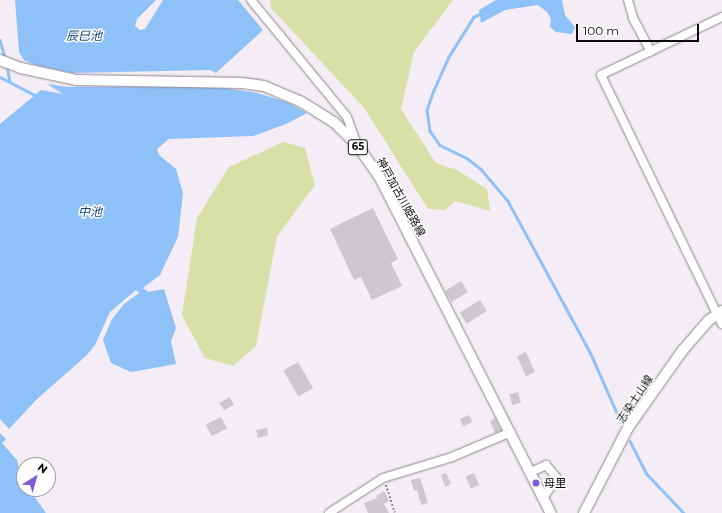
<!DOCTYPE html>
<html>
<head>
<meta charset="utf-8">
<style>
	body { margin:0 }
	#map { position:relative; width:722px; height:513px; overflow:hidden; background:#f5edf5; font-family:Montserrat,"Noto Sans JP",sans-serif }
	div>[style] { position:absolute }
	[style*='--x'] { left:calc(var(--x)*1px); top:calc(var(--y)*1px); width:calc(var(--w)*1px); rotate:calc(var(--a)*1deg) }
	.green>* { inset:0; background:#d6e0a7 }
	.water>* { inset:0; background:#8fc1f9 }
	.stream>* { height:2.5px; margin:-1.25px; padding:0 1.25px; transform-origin:1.25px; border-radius:1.25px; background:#8fc1f9 }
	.building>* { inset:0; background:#cdc7d0; transform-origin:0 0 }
	.path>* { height:1.5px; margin-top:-0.75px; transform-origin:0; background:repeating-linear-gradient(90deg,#8d878c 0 2px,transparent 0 4px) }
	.roads { filter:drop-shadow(0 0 1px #8c848b) drop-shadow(0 0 1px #8c848b) }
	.minor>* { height:8px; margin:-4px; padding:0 4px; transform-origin:4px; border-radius:4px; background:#fff }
	.major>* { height:10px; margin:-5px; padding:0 5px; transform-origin:5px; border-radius:5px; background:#fff }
	.dots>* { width:11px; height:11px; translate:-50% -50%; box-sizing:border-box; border:2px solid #fff; border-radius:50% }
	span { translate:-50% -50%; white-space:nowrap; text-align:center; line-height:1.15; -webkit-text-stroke:3px #fff; paint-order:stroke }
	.shield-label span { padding:1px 3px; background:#fff; border:1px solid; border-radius:3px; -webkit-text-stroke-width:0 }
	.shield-label { font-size:10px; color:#0e0b0d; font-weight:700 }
	.street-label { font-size:11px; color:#0e0b0d }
	.poi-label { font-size:11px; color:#0e0b0d }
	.left { translate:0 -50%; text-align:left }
	.water-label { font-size:12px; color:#0e4375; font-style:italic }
	.north { position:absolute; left:16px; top:457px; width:40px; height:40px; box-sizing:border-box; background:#fff; border:1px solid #9f9d9e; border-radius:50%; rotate:37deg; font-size:11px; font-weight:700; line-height:16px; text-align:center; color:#0e0b0d }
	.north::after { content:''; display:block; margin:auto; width:14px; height:18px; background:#7e5dd8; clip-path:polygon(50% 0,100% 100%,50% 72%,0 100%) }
	.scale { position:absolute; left:576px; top:24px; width:123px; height:18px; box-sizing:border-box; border:2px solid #0e0b0d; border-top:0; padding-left:5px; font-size:12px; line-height:14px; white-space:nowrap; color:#0e0b0d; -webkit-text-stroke:3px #fff; paint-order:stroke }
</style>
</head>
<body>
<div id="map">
	<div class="green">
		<i style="clip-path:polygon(270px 0,453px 0,414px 52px,401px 109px,436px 163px,457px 170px,487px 189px,490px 211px,455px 201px,445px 210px,428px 209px,364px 108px,271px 8px)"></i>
		<i style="clip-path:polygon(283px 142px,305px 148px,315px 185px,277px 236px,256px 346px,233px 366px,205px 358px,182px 315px,197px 218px,229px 167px)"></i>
	</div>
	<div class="water">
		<i style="clip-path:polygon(15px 0,156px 0,137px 19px,135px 26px,140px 30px,145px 29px,163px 0,238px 0,263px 30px,216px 73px,210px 70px,72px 73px,35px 65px,24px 60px,19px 52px)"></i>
		<i style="clip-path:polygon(496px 0,562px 0,565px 15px,575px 27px,572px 34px,556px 32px,550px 27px,551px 19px,547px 12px,538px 5px,505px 10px,481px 23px,479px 10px)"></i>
		<i style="clip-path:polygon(47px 84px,68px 87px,212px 86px,257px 93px,287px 102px,307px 113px,286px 124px,253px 136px,169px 139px,157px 149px,159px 155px,176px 169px,183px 193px,178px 237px,160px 275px,143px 288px,148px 292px,164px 289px,176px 328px,171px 341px,176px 364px,131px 372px,111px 363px,103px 340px,112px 319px,124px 304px,139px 293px,136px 290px,110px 312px,95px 345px,86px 356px,37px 399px,9px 429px,0 419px,0 124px,41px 90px,63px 94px)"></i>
		<i style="clip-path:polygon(0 433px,6px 439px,2px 443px,17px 460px,24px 489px,29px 489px,46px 513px,0 513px)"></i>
	</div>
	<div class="stream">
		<i style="--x:483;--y:13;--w:10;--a:156"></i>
		<i style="--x:474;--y:17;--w:47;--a:122"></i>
		<i style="--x:449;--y:57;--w:36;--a:114"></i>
		<i style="--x:434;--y:90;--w:21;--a:109"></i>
		<i style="--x:427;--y:110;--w:21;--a:82"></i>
		<i style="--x:430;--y:131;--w:17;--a:54"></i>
		<i style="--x:440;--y:145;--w:30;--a:26"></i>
		<i style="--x:467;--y:158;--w:18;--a:38"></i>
		<i style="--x:481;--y:169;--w:42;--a:49.8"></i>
		<i style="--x:508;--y:201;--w:174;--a:61.5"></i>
		<i style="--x:591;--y:354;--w:74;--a:66.2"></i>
		<i style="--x:0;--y:40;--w:19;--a:74"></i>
		<i style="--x:7;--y:65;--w:17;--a:80"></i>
		<i style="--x:0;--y:77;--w:42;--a:27.2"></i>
		<i style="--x:630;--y:441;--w:36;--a:63"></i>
		<i style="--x:646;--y:473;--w:55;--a:46.5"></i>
	</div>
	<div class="building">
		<i style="clip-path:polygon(373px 208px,398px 259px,391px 263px,402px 286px,372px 300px,361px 277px,354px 280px,330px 229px)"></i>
		<i style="left:461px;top:281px;width:13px;height:19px;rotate:58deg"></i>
		<i style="left:480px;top:300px;width:13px;height:24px;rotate:58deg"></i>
		<i style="left:526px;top:352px;width:22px;height:10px;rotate:66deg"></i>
		<i style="left:298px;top:362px;width:30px;height:17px;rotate:60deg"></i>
		<i style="left:518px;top:392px;width:11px;height:9px;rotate:75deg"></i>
		<i style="clip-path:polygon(230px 397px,234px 405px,224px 410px,219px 403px)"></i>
		<i style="left:469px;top:415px;width:8px;height:10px;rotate:67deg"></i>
		<i style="left:221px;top:417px;width:13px;height:17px;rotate:63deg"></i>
		<i style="clip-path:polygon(495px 418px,501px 430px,495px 433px,490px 421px)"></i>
		<i style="clip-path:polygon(267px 428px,268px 435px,258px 438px,256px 430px)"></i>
		<i style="clip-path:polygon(446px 473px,451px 484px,445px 487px,441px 475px)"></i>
		<i style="left:474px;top:473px;width:13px;height:9px;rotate:67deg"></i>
		<i style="clip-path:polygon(420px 478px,428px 503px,421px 505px,417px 490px,414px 491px,411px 480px)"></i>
		<i style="clip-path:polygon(384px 491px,389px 500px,384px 504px,389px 513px,368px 513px,364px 503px,378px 498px,376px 496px)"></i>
	</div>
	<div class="path">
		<i style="--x:386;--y:485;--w:29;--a:72"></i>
	</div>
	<div class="roads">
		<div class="minor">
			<i style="--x:251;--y:0;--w:151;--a:50.6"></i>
			<i style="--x:347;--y:117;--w:29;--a:70"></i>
			<i style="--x:628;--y:0;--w:19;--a:74"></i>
			<i style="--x:633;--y:18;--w:38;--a:62"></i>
			<i style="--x:722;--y:17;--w:134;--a:154.4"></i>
			<i style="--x:601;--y:75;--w:277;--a:64.1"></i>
			<i style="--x:531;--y:472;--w:17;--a:-25"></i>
			<i style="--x:546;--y:465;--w:17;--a:50"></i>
			<i style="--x:557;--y:478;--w:24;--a:125"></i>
			<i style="--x:329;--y:513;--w:64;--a:-32.9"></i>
			<i style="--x:383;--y:478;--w:72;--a:-16.9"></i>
			<i style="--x:452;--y:457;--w:64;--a:-23"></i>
		</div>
		<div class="major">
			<i style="--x:0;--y:60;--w:22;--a:21"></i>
			<i style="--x:21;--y:68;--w:56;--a:12.3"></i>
			<i style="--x:76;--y:80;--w:166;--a:1"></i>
			<i style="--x:242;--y:83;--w:22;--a:8"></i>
			<i style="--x:264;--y:86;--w:39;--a:23"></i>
			<i style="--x:300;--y:101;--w:40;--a:32"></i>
			<i style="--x:334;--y:122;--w:33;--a:45"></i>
			<i style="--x:357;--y:145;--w:38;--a:55"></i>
			<i style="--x:379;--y:176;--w:378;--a:63"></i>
			<i style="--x:584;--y:513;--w:98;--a:-62.7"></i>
			<i style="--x:629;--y:426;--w:93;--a:-54.6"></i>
			<i style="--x:683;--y:350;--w:38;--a:-49"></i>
			<i style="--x:708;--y:321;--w:17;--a:-36"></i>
		</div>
	</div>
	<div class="dots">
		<i style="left:536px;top:483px;background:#7e5dd8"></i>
	</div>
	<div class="shield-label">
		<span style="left:358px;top:147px">65</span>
	</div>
	<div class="street-label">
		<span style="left:401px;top:197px;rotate:61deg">神戸加古川姫路線</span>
		<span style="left:635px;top:399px;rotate:-56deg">志染土山線</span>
	</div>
	<div class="poi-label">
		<span class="left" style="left:544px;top:483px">母里</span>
	</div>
	<div class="water-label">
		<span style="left:84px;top:36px">辰巳池</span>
		<span style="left:90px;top:212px">中池</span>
	</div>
	<div class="north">N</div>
	<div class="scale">100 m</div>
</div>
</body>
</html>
